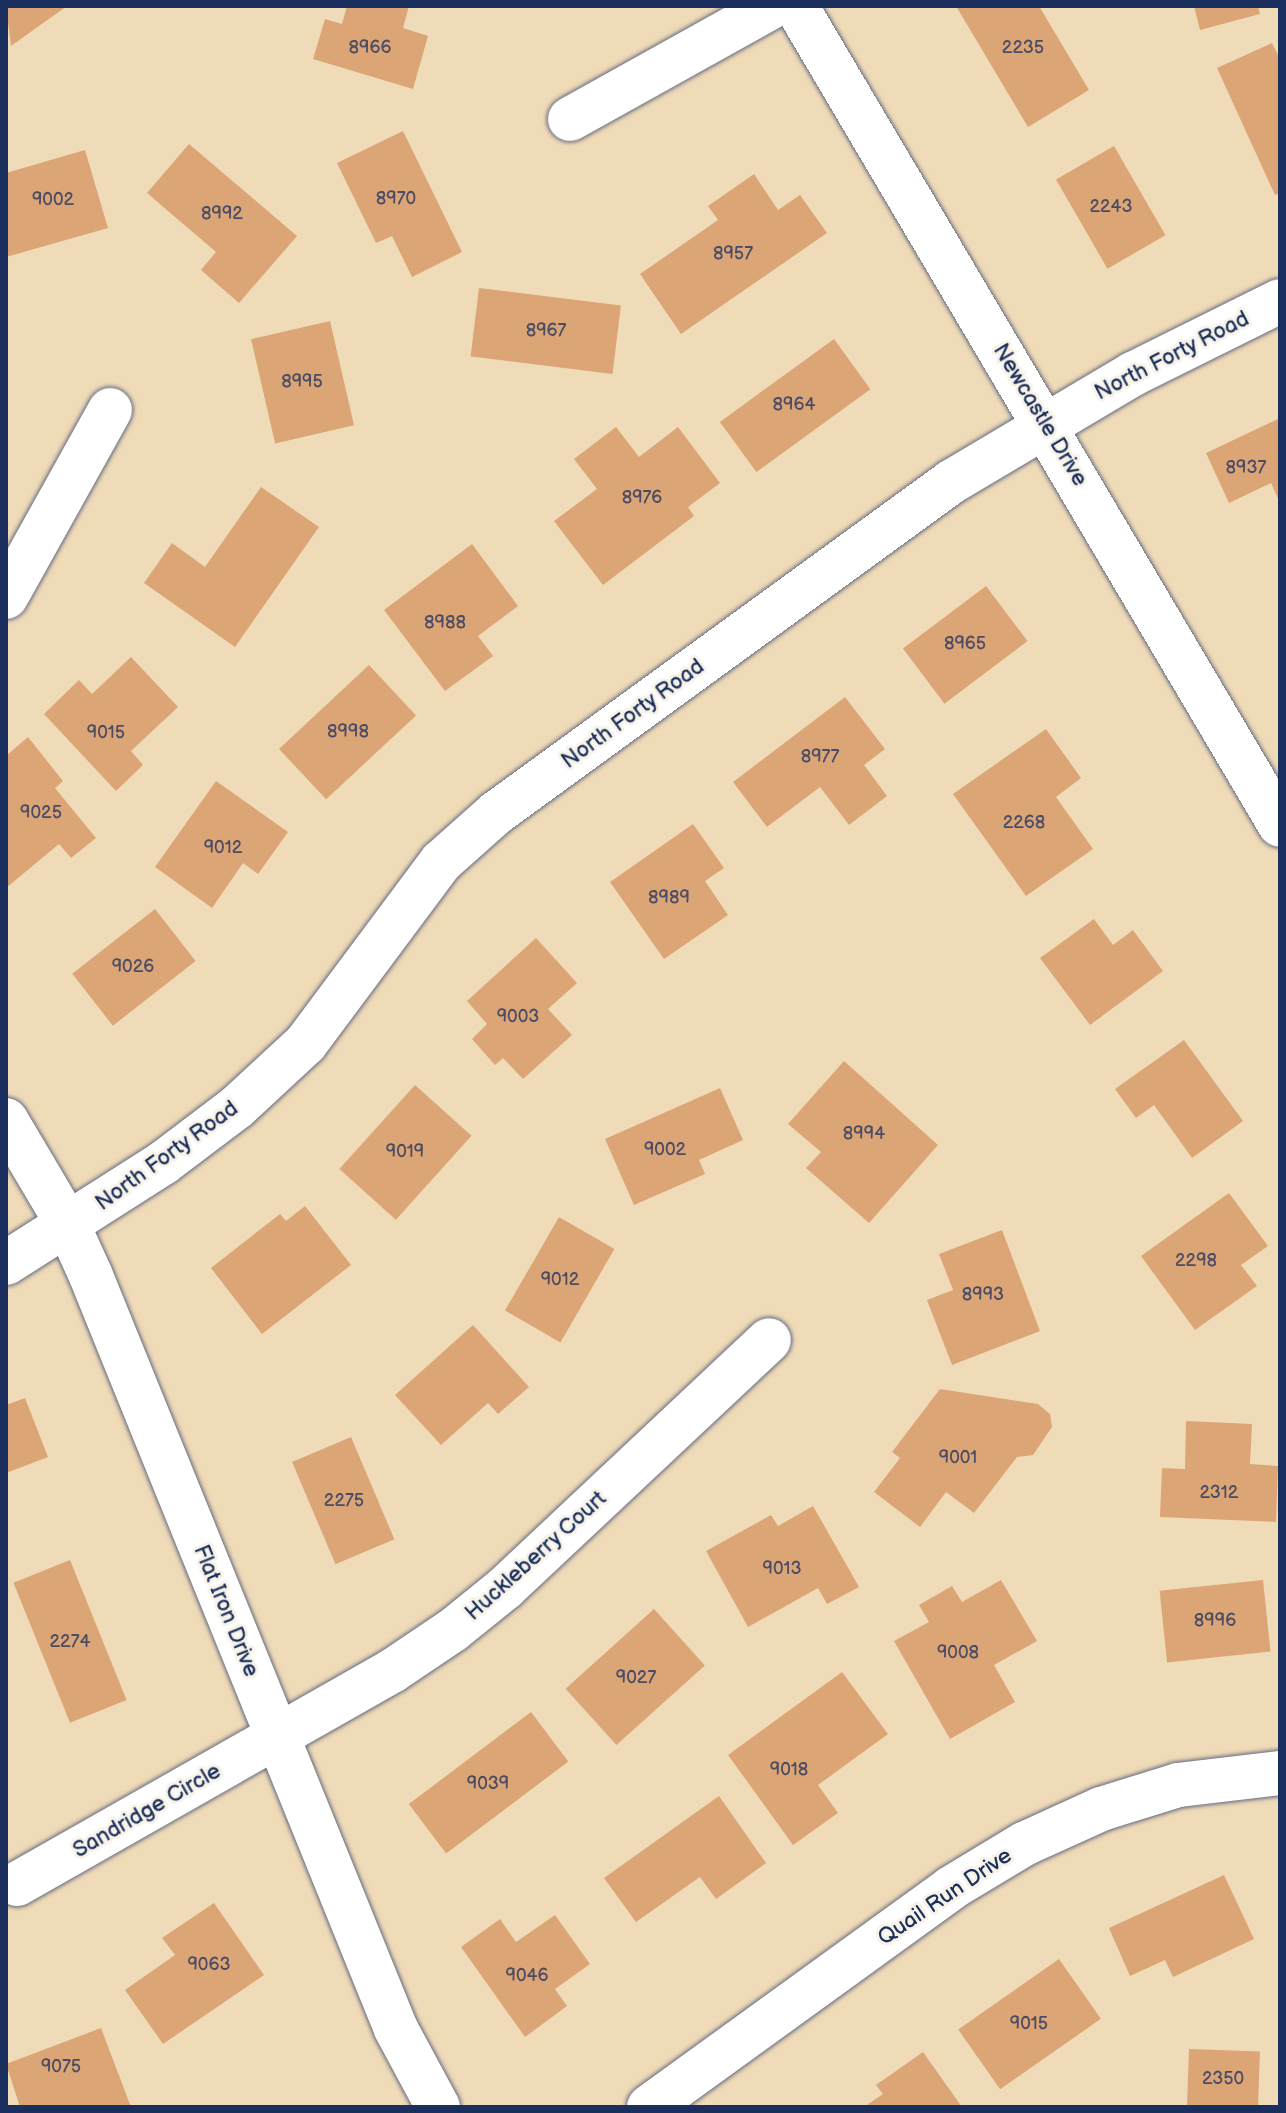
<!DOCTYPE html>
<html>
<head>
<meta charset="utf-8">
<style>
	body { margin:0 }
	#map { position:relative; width:1286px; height:2113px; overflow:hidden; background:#f0dbb9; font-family:"Balsamiq Sans",sans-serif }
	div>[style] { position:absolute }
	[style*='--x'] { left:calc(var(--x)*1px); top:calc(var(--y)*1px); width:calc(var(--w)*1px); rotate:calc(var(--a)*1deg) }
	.building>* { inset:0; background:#dca576; transform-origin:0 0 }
	.roads { filter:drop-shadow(0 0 2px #666b7e) drop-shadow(0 0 2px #666b7e) }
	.minor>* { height:44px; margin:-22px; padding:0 22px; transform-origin:22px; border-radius:22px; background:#fff }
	span { translate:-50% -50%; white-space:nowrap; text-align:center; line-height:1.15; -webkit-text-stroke:6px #f7f3e8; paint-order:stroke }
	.number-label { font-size:18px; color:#4b4c64 }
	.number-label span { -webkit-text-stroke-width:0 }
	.street-label { font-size:22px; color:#1b2f5e }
	.frame { position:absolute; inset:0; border:8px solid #1b2f5e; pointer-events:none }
</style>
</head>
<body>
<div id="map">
	<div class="building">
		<i style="clip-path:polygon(6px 6px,67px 6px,11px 46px)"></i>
		<i style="clip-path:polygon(347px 6px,409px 6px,403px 28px,428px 36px,413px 89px,313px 59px,325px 19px,342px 24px)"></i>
		<i style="clip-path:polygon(956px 6px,1039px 6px,1089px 90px,1028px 127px)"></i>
		<i style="clip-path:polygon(1194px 6px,1258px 6px,1260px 14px,1200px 30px)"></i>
		<i style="clip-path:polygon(1272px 43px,1280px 59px,1280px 193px,1275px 195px,1217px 68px)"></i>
		<i style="clip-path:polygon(403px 131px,462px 252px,412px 277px,392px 236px,376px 243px,337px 163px)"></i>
		<i style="clip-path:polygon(189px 144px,297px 236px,239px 303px,201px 270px,216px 252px,147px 193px)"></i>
		<i style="left:1114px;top:146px;width:103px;height:67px;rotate:60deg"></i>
		<i style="clip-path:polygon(85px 150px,108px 228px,6px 257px,6px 173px)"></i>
		<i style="clip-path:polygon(754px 174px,778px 210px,800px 195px,827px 233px,681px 334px,640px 274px,718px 220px,708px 206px)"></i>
		<i style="left:479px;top:288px;width:143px;height:69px;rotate:7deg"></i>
		<i style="left:330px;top:321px;width:107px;height:81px;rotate:77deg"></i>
		<i style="left:834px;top:339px;width:62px;height:141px;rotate:54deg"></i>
		<i style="clip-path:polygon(1280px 418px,1280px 503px,1271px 483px,1229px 503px,1206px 453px)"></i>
		<i style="clip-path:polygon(616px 427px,639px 457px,678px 427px,720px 483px,688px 507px,694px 516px,603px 585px,554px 521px,597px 489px,574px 459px)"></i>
		<i style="clip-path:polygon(261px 487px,319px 527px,235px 647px,144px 583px,172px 543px,205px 567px)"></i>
		<i style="clip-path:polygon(472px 544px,518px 606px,478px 636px,493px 656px,445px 691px,384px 610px)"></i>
		<i style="left:986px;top:586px;width:69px;height:104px;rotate:53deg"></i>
		<i style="clip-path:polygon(131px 657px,178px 707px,131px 751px,143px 765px,116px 791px,44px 714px,79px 680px,92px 694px)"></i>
		<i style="left:369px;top:665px;width:69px;height:123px;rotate:47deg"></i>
		<i style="clip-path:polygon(845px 697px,885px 749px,864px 765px,887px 796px,849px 825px,820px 787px,767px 827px,733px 782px)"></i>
		<i style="clip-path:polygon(1046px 729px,1081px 778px,1056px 797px,1093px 849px,1026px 896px,953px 794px)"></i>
		<i style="clip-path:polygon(28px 737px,63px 781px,55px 788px,96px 838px,71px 858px,59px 844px,6px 888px,6px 756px)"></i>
		<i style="clip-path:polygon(216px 781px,288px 832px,258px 874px,243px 863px,212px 908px,155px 867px)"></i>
		<i style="clip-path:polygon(693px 824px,724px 868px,705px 881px,728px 915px,664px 959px,610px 882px)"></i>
		<i style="left:155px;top:909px;width:66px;height:105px;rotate:52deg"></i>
		<i style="clip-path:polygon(1094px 919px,1113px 945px,1133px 930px,1163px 971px,1090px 1025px,1040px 958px)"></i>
		<i style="clip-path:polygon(536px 938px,577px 983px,548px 1009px,572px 1035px,523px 1079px,503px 1058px,495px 1065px,472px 1039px,487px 1024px,467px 1001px)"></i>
		<i style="clip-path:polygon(1184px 1040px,1243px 1121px,1192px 1158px,1154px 1105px,1136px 1118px,1115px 1089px)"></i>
		<i style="clip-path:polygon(844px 1061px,938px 1145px,869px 1223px,806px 1168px,821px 1152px,788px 1124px)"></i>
		<i style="left:415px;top:1085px;width:76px;height:113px;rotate:42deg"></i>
		<i style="clip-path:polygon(720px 1088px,743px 1140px,699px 1160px,705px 1174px,634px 1205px,605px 1139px)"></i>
		<i style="clip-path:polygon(1229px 1193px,1268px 1246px,1241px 1265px,1257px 1286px,1195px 1330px,1141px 1256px)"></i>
		<i style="clip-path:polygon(305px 1206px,351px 1265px,262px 1334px,211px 1268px,280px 1214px,286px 1221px)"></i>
		<i style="left:559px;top:1217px;width:64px;height:108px;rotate:30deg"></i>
		<i style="clip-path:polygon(1002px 1230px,1040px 1331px,952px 1365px,927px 1300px,953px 1290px,939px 1254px)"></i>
		<i style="clip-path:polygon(473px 1325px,529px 1387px,498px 1414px,488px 1403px,441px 1445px,395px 1395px)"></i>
		<i style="clip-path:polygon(940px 1389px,1038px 1404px,1050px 1414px,1052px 1427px,1033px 1455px,1017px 1457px,974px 1513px,946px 1492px,920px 1527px,874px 1492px,900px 1458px,892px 1452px)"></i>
		<i style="clip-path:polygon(25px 1398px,48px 1457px,6px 1473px,6px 1405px)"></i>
		<i style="clip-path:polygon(1186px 1421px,1252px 1424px,1250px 1464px,1278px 1466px,1276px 1522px,1160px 1517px,1162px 1468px,1185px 1469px)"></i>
		<i style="left:351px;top:1437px;width:111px;height:64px;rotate:67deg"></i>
		<i style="clip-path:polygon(813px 1506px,859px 1587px,827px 1604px,818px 1588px,748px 1627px,706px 1551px,771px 1515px,778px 1526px)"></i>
		<i style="left:70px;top:1560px;width:151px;height:61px;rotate:68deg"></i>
		<i style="clip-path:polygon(1001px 1580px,1037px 1641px,994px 1665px,1015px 1702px,950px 1739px,894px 1641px,929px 1622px,919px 1605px,952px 1586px,962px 1602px)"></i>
		<i style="left:1263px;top:1580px;width:72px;height:104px;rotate:84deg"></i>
		<i style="left:654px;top:1609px;width:76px;height:119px;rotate:48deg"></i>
		<i style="clip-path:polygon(842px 1672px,888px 1734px,818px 1785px,838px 1813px,793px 1845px,728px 1755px)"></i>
		<i style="left:531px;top:1712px;width:62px;height:153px;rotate:53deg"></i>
		<i style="clip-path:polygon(719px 1796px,766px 1863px,716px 1899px,700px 1877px,636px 1922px,604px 1878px)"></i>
		<i style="clip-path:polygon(1224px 1875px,1254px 1939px,1173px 1977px,1165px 1960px,1130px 1976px,1109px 1928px)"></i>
		<i style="clip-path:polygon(214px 1903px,264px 1975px,163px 2044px,125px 1990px,175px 1955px,162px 1938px)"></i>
		<i style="clip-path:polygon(555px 1915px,590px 1964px,555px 1989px,567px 2006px,525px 2037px,461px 1947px,500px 1919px,516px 1942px)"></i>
		<i style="left:1059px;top:1959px;width:73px;height:123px;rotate:55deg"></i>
		<i style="clip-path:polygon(101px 2028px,131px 2107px,20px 2107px,6px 2064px)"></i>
		<i style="left:1189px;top:2049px;width:71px;height:58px;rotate:2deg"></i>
		<i style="clip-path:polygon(923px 2052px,962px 2107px,864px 2107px,883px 2094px,876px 2085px)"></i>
	</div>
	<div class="roads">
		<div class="minor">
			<i style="--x:796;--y:6;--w:951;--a:59.42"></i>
			<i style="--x:570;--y:119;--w:232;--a:-29.1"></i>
			<i style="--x:6;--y:597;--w:214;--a:-60.9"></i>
			<i style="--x:6;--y:1120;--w:122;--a:59.4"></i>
			<i style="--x:68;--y:1225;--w:56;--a:65.7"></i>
			<i style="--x:91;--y:1276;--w:812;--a:67.95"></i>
			<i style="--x:396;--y:2029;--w:89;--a:61.7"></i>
			<i style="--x:6;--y:1263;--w:186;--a:-32.5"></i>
			<i style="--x:163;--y:1163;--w:93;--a:-37.1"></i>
			<i style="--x:237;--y:1107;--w:94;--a:-42.8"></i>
			<i style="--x:306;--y:1043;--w:226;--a:-53.3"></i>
			<i style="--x:441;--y:862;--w:74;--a:-41.7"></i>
			<i style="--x:496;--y:813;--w:563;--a:-36.03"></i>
			<i style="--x:951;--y:482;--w:212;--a:-30.7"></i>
			<i style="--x:1133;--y:374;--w:164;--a:-26.4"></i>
			<i style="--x:17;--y:1884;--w:431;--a:-29.6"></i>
			<i style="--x:392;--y:1671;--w:73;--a:-33.9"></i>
			<i style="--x:453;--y:1630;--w:67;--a:-38.9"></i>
			<i style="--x:505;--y:1588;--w:362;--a:-43.2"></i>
			<i style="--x:649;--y:2107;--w:373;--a:-35.9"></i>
			<i style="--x:951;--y:1888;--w:85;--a:-31.1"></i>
			<i style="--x:1024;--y:1844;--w:85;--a:-24.4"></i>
			<i style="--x:1101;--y:1809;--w:81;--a:-17.3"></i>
			<i style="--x:1178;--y:1785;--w:103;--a:-6.7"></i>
		</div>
	</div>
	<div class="number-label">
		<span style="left:370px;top:48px">8966</span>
		<span style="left:1023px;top:48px">2235</span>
		<span style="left:396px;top:199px">8970</span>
		<span style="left:53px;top:200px">9002</span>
		<span style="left:1111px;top:207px">2243</span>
		<span style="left:222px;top:214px">8992</span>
		<span style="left:733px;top:254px">8957</span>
		<span style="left:546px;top:331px">8967</span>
		<span style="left:302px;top:382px">8995</span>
		<span style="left:794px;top:405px">8964</span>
		<span style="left:1246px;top:468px">8937</span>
		<span style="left:642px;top:498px">8976</span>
		<span style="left:445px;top:623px">8988</span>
		<span style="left:965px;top:644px">8965</span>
		<span style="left:348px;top:732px">8998</span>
		<span style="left:106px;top:733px">9015</span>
		<span style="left:820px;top:757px">8977</span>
		<span style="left:41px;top:813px">9025</span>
		<span style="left:1024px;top:823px">2268</span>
		<span style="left:223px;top:848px">9012</span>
		<span style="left:669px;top:898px">8989</span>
		<span style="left:133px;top:967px">9026</span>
		<span style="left:518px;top:1017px">9003</span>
		<span style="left:864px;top:1134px">8994</span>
		<span style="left:665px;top:1150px">9002</span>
		<span style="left:405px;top:1152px">9019</span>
		<span style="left:1196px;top:1261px">2298</span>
		<span style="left:560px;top:1280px">9012</span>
		<span style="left:983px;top:1295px">8993</span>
		<span style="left:958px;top:1458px">9001</span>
		<span style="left:1219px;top:1493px">2312</span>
		<span style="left:344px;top:1501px">2275</span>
		<span style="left:782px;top:1569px">9013</span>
		<span style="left:1215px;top:1621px">8996</span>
		<span style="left:70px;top:1642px">2274</span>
		<span style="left:958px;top:1653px">9008</span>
		<span style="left:636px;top:1678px">9027</span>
		<span style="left:789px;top:1770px">9018</span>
		<span style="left:488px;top:1784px">9039</span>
		<span style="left:209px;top:1965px">9063</span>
		<span style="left:527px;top:1976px">9046</span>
		<span style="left:1029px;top:2024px">9015</span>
		<span style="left:61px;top:2067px">9075</span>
		<span style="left:1223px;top:2079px">2350</span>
	</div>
	<div class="street-label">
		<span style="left:1172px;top:356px;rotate:-27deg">North Forty Road</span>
		<span style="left:1040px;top:415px;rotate:59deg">Newcastle Drive</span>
		<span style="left:633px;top:714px;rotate:-36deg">North Forty Road</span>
		<span style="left:167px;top:1156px;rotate:-36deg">North Forty Road</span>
		<span style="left:536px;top:1556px;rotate:-42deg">Huckleberry Court</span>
		<span style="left:226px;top:1611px;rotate:68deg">Flat Iron Drive</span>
		<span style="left:147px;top:1811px;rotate:-30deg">Sandridge Circle</span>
		<span style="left:945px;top:1897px;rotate:-34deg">Quail Run Drive</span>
	</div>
	<div class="frame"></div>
</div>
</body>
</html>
